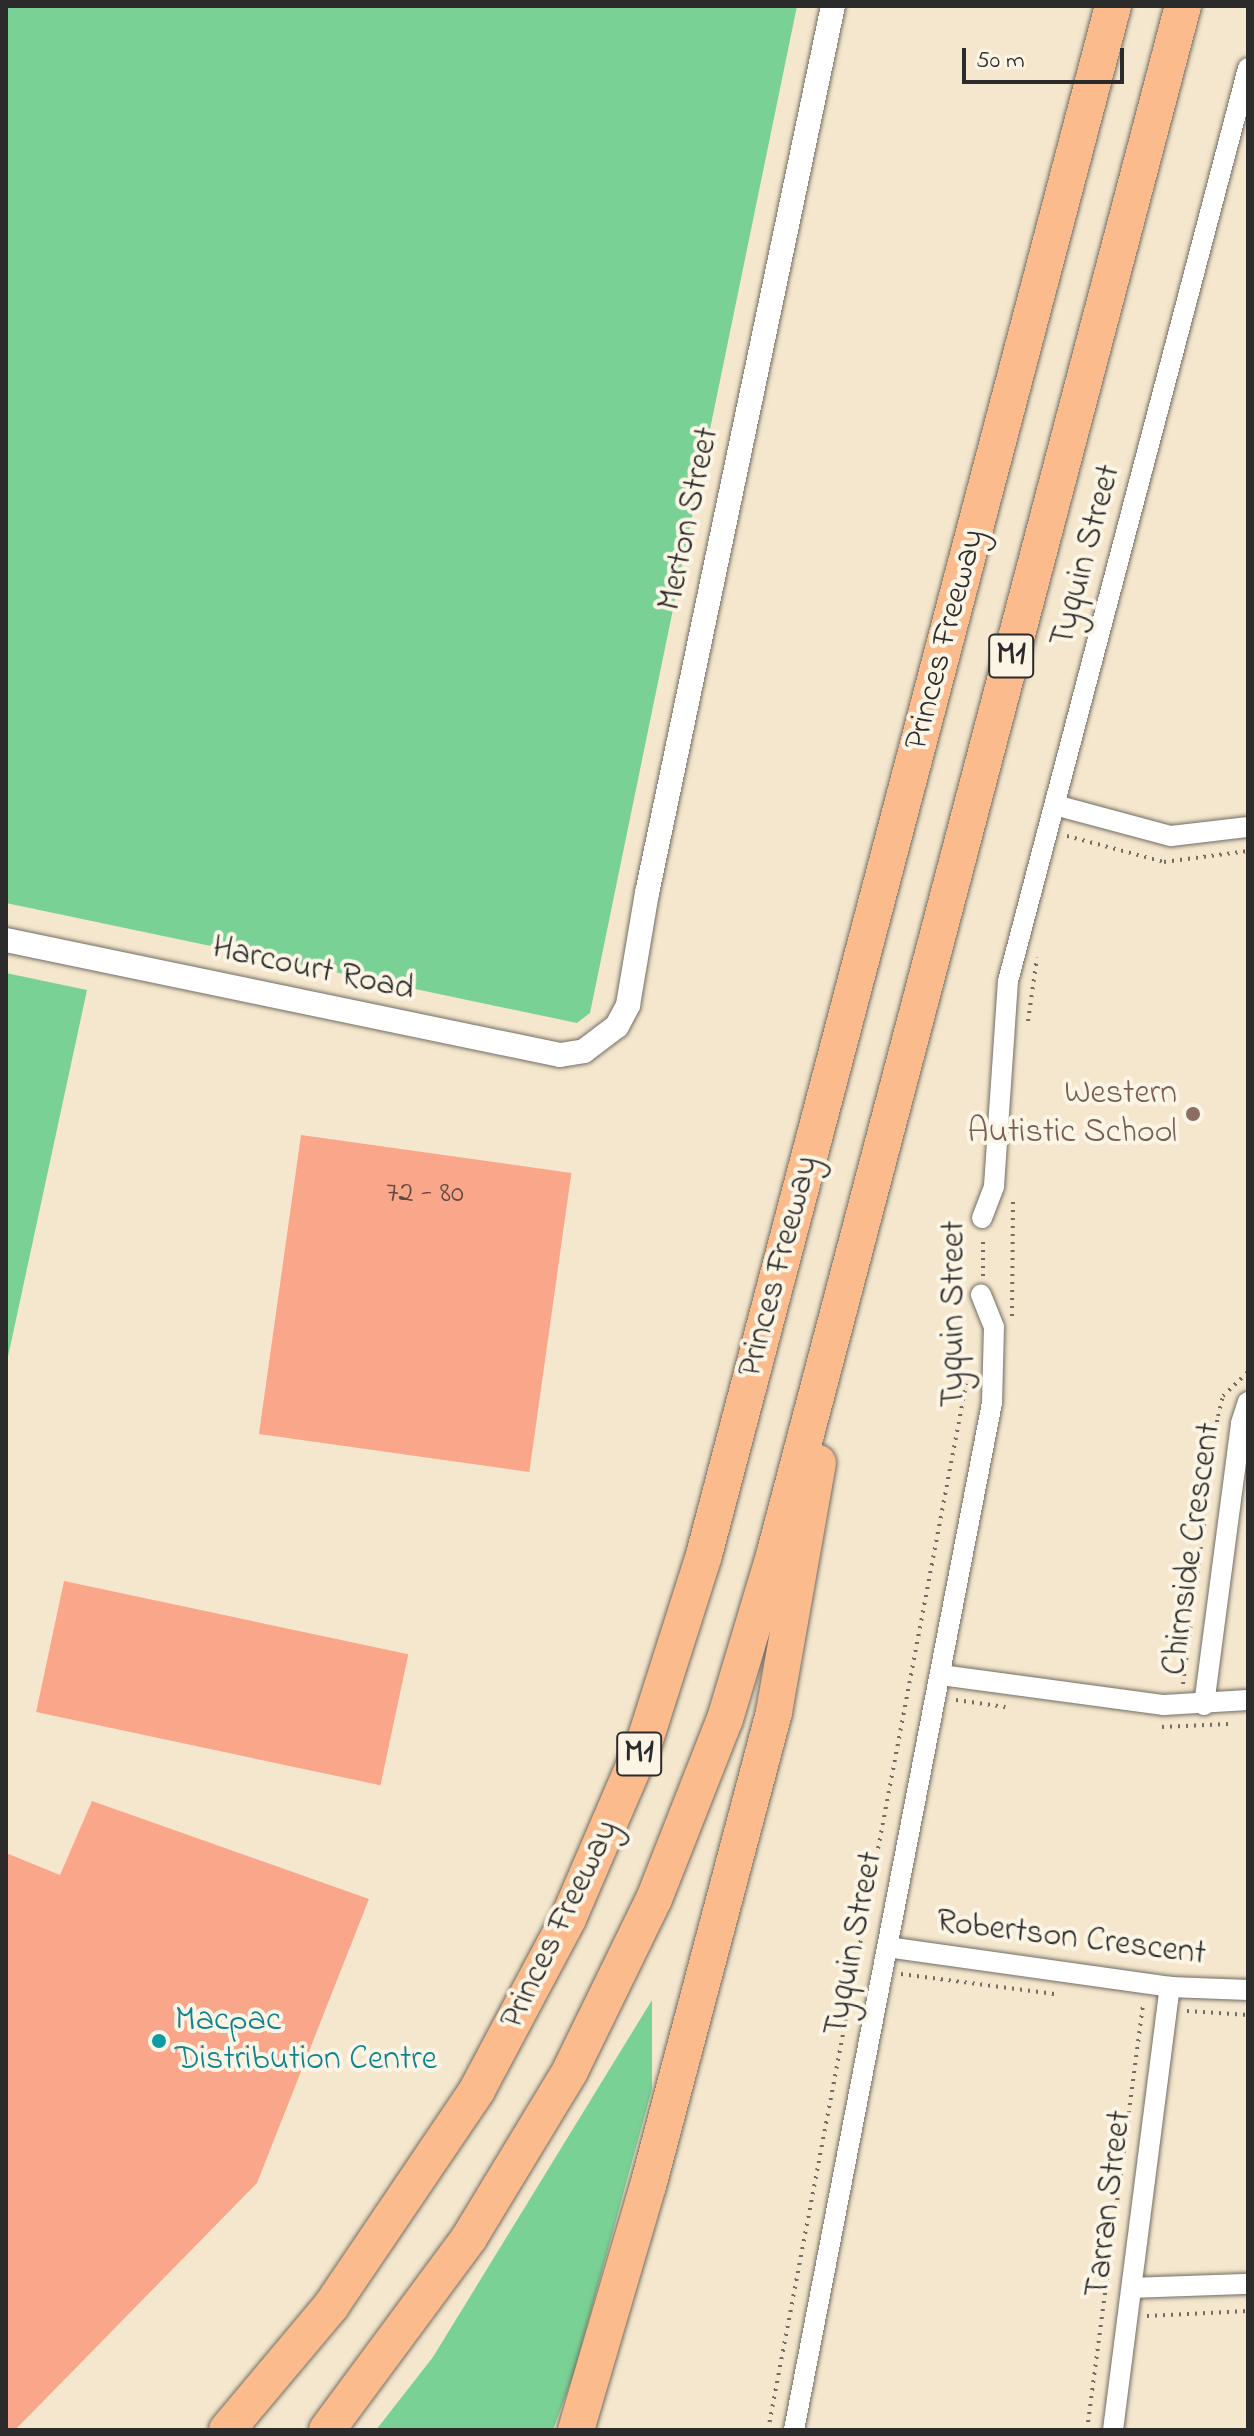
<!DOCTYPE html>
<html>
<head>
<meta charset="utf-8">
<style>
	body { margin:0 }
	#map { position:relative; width:1254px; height:2436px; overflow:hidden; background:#f5e7cd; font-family:"Indie Flower",sans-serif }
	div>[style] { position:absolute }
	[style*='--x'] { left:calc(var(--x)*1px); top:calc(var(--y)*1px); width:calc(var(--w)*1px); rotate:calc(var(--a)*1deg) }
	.green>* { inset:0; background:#7ad195 }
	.building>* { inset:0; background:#faa68b; transform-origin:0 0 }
	.path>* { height:4px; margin-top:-2px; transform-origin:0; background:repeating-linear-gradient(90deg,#726d64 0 2px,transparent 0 8px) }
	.roads { filter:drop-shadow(0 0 2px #726d64) drop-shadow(0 0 2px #726d64) }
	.minor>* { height:20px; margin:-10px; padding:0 10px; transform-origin:10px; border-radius:10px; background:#fff }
	.tertiary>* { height:24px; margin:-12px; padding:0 12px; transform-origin:12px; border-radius:12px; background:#fff }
	.motorway>* { height:36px; margin:-18px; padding:0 18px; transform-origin:18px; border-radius:18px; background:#fbbb8c }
	.dots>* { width:22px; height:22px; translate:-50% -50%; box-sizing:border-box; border:4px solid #fcf5e5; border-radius:50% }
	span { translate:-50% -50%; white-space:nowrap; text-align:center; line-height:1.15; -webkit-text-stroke:8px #fcf5e5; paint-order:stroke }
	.number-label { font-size:30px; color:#5f4a43 }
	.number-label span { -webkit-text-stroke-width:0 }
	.shield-label span { padding:2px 6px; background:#fcf5e5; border:2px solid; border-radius:6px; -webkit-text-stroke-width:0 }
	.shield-label { font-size:32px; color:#2b2b2b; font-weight:700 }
	.street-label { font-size:34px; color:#2b2b2b }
	.education-label { font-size:34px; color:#785e54 }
	.right { translate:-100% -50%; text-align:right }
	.culture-label { font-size:34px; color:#0d838f }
	.left { translate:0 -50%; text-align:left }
	.frame { position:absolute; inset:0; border:8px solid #2b2b2b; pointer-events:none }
	.scale { position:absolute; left:962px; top:48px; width:162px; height:36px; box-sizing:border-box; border:4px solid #2b2b2b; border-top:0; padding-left:10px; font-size:24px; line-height:28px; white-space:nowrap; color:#2b2b2b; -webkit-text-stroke:6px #fcf5e5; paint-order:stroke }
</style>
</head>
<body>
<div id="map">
	<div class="green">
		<i style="clip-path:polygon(6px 6px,797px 6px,590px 1013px,577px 1023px,6px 903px)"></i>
		<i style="clip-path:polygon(6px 973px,87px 990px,6px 1366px)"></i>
		<i style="clip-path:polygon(652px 2000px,652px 2089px,574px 2373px,553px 2430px,376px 2430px,433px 2357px)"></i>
	</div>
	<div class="building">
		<i style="left:301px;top:1135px;width:273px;height:302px;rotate:8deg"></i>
		<i style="left:64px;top:1581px;width:352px;height:134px;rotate:12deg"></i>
		<i style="clip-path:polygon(92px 1801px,369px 1899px,257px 2183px,15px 2430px,6px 2427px,6px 1853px,60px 1875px)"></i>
	</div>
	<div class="path">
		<i style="--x:1067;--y:836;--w:100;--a:15"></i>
		<i style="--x:1164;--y:862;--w:85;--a:-7.5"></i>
		<i style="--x:1028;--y:1021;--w:64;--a:-81.9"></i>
		<i style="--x:983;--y:1276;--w:40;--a:-90"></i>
		<i style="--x:1012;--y:1316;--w:120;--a:-89.5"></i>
		<i style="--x:1183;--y:1684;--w:270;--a:-82.6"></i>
		<i style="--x:1218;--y:1416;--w:21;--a:-76"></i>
		<i style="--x:1223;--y:1396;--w:35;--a:-44"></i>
		<i style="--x:956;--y:1700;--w:50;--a:8"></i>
		<i style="--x:1162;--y:1727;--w:67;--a:-2.6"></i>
		<i style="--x:901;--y:1974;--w:155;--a:7.4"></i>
		<i style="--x:1187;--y:2011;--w:61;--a:3.8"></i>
		<i style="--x:1147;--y:2316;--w:101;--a:-2.8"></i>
		<i style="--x:768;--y:2430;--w:1065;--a:-79.28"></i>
		<i style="--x:1087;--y:2430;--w:429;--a:-82.5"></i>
	</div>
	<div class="roads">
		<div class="minor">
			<i style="--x:1055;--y:805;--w:120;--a:15"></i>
			<i style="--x:1171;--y:836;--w:78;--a:-6.7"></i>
			<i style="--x:982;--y:1218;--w:34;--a:-69"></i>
			<i style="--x:994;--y:1186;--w:205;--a:-86.1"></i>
			<i style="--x:1008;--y:981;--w:944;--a:-75.27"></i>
			<i style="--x:941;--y:1675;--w:225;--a:7.7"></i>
			<i style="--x:1164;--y:1705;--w:84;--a:-3.4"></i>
			<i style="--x:1204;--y:1705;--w:284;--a:-82.5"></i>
			<i style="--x:1241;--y:1423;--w:22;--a:-72"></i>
			<i style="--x:887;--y:1947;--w:286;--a:8"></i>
			<i style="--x:1170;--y:1987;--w:78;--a:2.2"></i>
			<i style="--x:1132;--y:2288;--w:116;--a:-2"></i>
			<i style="--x:794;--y:2430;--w:1046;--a:-79.09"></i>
			<i style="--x:992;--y:1403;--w:76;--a:-88.5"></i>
			<i style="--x:994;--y:1327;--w:35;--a:-112"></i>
			<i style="--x:1113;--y:2430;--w:447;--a:-82.7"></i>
		</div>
		<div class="tertiary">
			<i style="--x:6;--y:940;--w:566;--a:11.73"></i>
			<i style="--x:560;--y:1055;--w:24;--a:-9"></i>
			<i style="--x:584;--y:1051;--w:41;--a:-37.1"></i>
			<i style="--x:617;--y:1026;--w:24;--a:-62"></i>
			<i style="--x:628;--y:1005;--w:114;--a:-80.4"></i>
			<i style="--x:647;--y:893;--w:906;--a:-78.16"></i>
		</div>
		<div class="motorway">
			<i style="--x:227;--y:2430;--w:162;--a:-50"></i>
			<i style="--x:331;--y:2306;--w:261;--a:-55.9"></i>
			<i style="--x:477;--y:2090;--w:194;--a:-62"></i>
			<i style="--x:568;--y:1919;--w:195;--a:-66.7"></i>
			<i style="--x:645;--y:1740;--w:194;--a:-72.3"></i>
			<i style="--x:704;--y:1555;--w:1602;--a:-75.21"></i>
			<i style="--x:327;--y:2430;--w:239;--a:-53.5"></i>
			<i style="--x:469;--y:2238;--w:195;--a:-58.8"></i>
			<i style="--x:570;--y:2071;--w:191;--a:-64"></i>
			<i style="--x:654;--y:1899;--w:193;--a:-68.5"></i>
			<i style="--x:725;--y:1719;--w:174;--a:-73.3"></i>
			<i style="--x:775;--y:1552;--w:1599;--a:-75.22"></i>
			<i style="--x:576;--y:2430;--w:254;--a:-73.6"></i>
			<i style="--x:648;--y:2186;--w:490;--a:-75.1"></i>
			<i style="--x:774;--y:1712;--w:253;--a:-80"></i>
		</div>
	</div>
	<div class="dots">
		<i style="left:1193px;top:1114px;background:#8d6e63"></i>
		<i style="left:159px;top:2041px;background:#0f9aa8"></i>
	</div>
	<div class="number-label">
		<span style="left:425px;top:1194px">72 - 80</span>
	</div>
	<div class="shield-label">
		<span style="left:1011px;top:656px">M1</span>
		<span style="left:639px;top:1754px">M1</span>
	</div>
	<div class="street-label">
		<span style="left:690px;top:519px;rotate:-78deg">Merton Street</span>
		<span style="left:1087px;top:556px;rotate:-75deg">Tyquin Street</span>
		<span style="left:946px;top:640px;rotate:-75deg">Princes Freeway</span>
		<span style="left:313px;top:970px;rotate:12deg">Harcourt Road</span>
		<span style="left:780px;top:1267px;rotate:-75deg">Princes Freeway</span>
		<span style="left:955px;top:1314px;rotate:-90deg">Tyquin Street</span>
		<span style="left:1193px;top:1549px;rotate:-82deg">Chirnside Crescent</span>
		<span style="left:561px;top:1925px;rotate:-64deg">Princes Freeway</span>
		<span style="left:1071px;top:1939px;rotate:7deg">Robertson Crescent</span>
		<span style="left:855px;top:1944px;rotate:-79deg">Tyquin Street</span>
		<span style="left:1110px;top:2204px;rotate:-83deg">Tarran Street</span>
	</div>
	<div class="education-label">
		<span class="right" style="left:1177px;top:1114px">Western<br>Autistic School</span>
	</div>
	<div class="culture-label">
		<span class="left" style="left:175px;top:2041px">Macpac<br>Distribution Centre</span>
	</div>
	<div class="frame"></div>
	<div class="scale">50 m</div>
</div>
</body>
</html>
